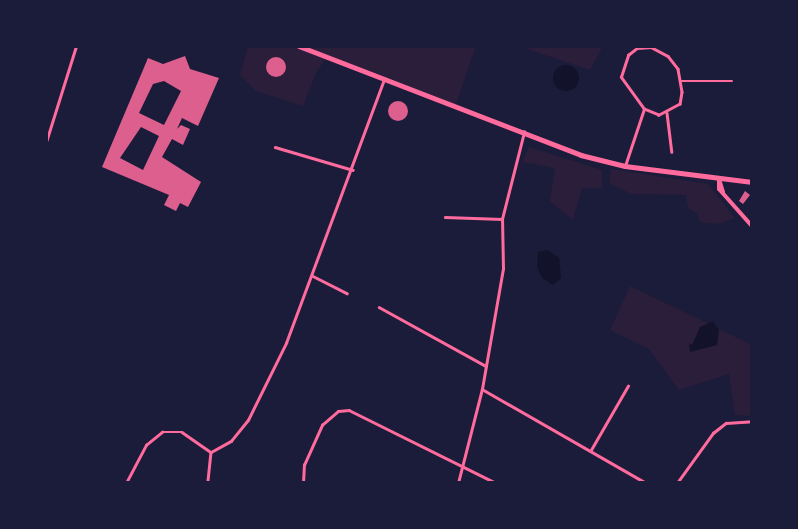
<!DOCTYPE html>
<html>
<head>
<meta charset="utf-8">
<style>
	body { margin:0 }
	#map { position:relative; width:798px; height:529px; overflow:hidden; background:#1b1b3a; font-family:"Work Sans",sans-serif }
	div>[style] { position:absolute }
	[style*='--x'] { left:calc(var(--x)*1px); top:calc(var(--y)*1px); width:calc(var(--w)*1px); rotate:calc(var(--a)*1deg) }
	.green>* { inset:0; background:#2a1e3b }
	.water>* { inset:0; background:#12122b }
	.round { border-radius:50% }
	.building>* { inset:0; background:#dd5f8e }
	.minor>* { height:2.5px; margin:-1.25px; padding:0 1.25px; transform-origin:1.25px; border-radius:1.25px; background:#ff6b9d }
	.secondary>* { height:4px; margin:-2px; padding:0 2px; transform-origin:2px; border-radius:2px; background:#ff6b9d }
	.trunk>* { height:4.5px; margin:-2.25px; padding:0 2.25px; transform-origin:2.25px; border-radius:2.25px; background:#ff6b9d }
	span { translate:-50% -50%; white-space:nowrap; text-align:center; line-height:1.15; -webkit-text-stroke:5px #1b1b3a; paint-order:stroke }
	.frame { position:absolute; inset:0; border:48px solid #1b1b3a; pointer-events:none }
</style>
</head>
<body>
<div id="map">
	<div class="green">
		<i style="clip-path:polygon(248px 46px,476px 46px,455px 107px,328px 56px,317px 71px,303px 106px,256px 91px,240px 75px)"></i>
		<i style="clip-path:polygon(518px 46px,603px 46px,590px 70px)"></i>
		<i style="clip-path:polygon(529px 147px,602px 170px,602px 188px,582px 188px,573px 220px,550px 201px,555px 168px,522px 162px)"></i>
		<i style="clip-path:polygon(611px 169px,708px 184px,735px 218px,719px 224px,700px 222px,698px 214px,688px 208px,686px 195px,631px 194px,609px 183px)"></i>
		<i style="clip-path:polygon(630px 286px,752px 345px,752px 416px,735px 415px,729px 374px,679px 390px,649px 349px,610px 330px)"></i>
	</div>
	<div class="water">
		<i class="round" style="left:553px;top:65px;width:26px;height:26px"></i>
		<i style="clip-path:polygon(548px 250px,559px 258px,561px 278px,553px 285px,542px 278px,537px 267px,538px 252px)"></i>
		<i style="clip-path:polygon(713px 321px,719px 330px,717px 345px,690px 352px,689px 343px,692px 345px,700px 327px)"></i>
	</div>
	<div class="building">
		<i style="clip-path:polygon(evenodd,185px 56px,190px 69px,219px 78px,198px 126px,182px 118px,177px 129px,181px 125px,190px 129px,183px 145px,172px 139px,162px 157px,201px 182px,188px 207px,180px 203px,176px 211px,164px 205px,169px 195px,102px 167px,148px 58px,163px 64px,185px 56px,164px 81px,181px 91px,164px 125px,139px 113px,153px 84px,164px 81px,185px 56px,141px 127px,159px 136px,143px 170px,120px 158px,141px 127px)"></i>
		<i class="round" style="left:266px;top:57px;width:20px;height:20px"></i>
		<i class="round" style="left:388px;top:101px;width:20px;height:20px"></i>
		<i style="clip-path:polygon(745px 191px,750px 195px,743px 204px,739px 201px)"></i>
	</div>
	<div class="minor">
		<i style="--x:651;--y:47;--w:19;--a:28"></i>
		<i style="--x:668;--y:56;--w:16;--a:52"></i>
		<i style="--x:678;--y:69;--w:23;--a:80"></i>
		<i style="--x:682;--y:92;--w:12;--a:99"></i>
		<i style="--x:680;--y:104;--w:24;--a:152"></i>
		<i style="--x:659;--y:115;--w:16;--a:-158"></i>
		<i style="--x:644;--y:109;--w:39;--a:-126"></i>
		<i style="--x:621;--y:77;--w:23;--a:-72"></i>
		<i style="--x:628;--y:55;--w:11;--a:-38"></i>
		<i style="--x:637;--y:48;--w:14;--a:-4"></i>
		<i style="--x:681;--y:81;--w:51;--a:0"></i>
		<i style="--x:667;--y:113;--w:39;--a:83"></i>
		<i style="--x:46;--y:142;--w:101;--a:-72.6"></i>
		<i style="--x:275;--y:147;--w:81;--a:16.4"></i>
		<i style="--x:625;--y:166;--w:60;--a:-71.6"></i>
		<i style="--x:445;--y:217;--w:57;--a:2"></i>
		<i style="--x:313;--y:276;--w:38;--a:27"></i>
		<i style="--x:379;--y:307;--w:122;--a:28.9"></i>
		<i style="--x:482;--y:389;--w:189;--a:29.8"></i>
		<i style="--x:591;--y:450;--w:74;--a:-60"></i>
		<i style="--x:211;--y:452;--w:23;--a:-29"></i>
		<i style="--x:231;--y:441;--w:27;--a:-51"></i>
		<i style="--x:248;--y:420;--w:86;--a:-63.7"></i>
		<i style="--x:286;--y:343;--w:282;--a:-69.6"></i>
		<i style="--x:126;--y:483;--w:43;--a:-62.2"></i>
		<i style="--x:146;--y:445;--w:21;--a:-39"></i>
		<i style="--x:162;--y:432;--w:20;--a:0"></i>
		<i style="--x:182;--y:432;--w:35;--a:35"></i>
		<i style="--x:211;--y:452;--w:31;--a:96"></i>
		<i style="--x:303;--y:483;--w:18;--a:-87"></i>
		<i style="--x:304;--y:465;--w:44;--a:-65.8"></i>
		<i style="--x:322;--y:425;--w:21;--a:-41"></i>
		<i style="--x:338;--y:411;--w:11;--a:-5"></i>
		<i style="--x:349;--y:410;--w:164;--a:26.4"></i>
		<i style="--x:458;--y:483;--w:97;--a:-75.7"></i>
		<i style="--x:482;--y:389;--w:122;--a:-80.1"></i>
		<i style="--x:503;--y:269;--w:50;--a:-91.1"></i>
		<i style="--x:502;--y:219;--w:90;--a:-75.8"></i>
		<i style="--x:677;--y:483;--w:62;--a:-54.2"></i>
		<i style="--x:713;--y:433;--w:16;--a:-38"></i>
		<i style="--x:726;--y:423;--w:26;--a:-4"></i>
	</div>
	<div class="secondary">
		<i style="--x:719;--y:179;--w:10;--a:90"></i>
		<i style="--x:719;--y:189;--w:50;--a:48.3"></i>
		<i style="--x:719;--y:179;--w:14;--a:73"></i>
	</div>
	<div class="trunk">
		<i style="--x:299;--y:46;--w:302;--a:21.1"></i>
		<i style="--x:581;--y:155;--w:45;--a:14"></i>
		<i style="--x:625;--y:166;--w:128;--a:7.2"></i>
	</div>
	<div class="frame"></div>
</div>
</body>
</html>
